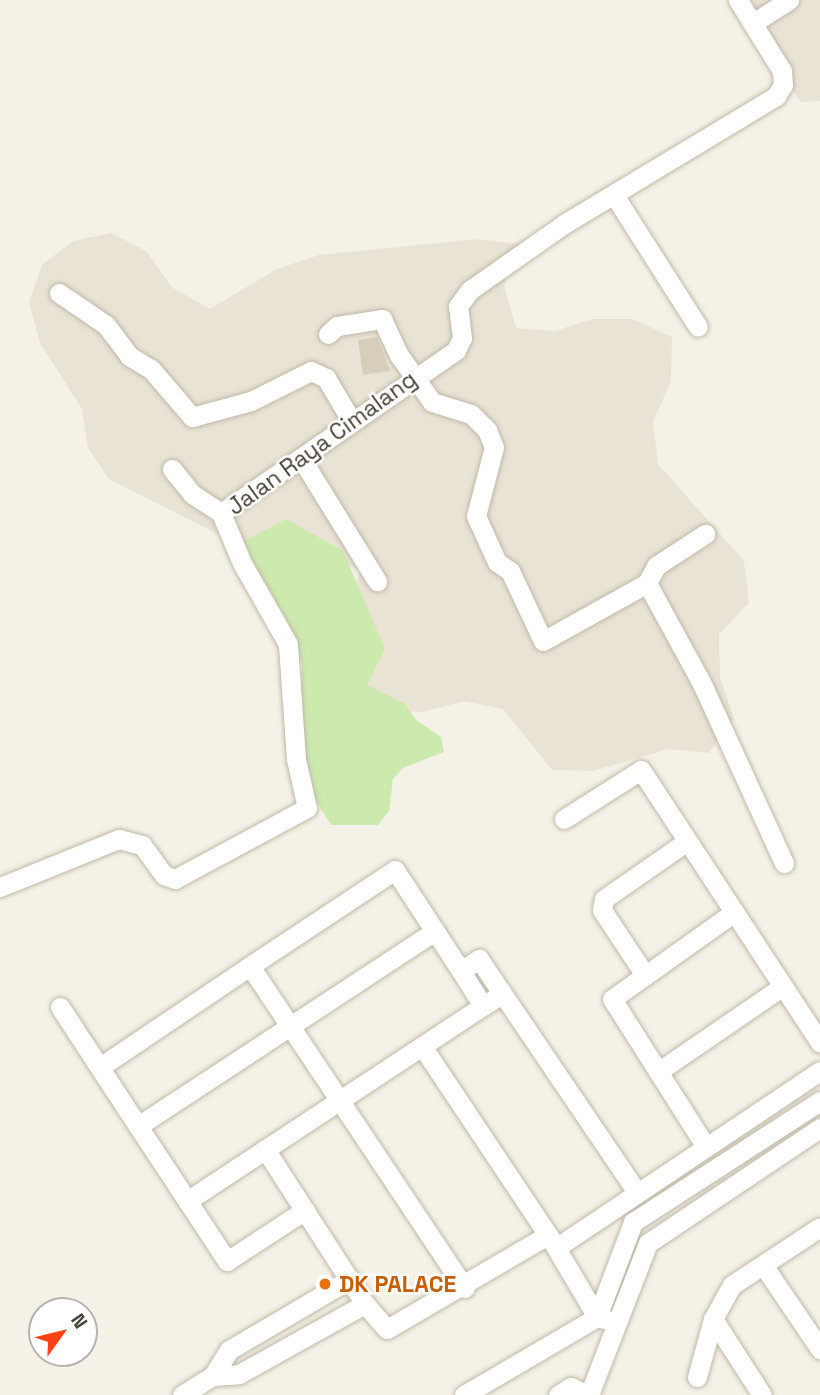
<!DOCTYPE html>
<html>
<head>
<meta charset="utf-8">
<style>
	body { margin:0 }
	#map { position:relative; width:820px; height:1395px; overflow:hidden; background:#f4f1e6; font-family:"Space Grotesk",sans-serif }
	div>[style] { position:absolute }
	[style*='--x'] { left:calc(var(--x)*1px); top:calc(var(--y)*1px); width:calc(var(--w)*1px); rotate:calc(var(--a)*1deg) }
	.residential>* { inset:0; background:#e8e3d4 }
	.green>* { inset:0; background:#cceaad }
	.building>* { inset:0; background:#d6cdbb }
	.roads { filter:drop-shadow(0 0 2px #c0b9a9) drop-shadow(0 0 2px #c0b9a9) }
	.minor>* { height:19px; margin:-9.5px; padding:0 9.5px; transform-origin:9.5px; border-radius:9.5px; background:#fff }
	.dots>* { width:19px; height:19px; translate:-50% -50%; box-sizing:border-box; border:4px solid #fff; border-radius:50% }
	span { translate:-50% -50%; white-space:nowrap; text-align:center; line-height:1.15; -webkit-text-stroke:5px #fff; paint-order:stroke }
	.street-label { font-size:23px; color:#474135 }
	.food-label { font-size:23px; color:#c56008; font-weight:700 }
	.left { translate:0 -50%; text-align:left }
	.north { position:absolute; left:28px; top:1297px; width:70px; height:70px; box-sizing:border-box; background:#fff; border:2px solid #b5b3ae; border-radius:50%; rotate:56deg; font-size:19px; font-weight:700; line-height:28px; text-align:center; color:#474135 }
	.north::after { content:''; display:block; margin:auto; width:24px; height:32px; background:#ff4213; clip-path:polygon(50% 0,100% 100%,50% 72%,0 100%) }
</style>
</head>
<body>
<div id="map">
	<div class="residential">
		<i style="clip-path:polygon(730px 0,820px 0,820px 101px,801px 102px)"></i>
		<i style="clip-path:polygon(111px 233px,146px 251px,173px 288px,210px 309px,277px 269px,319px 255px,478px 239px,519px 244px,504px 285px,516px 328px,555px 331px,592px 319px,632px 319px,672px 337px,671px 381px,653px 422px,658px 464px,744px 561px,749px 603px,719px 634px,720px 677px,734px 719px,709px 753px,669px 749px,593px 771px,552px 770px,503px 709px,464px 701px,422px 712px,382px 710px,349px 684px,345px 609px,361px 570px,321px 557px,247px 549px,109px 479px,88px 448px,82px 409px,40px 343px,29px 302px,42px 265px,73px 241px)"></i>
	</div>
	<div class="green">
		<i style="clip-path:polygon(286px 519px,343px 551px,385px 649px,367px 685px,405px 704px,416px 720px,441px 737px,444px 752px,403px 768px,393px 779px,389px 811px,378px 825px,331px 825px,303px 779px,302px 662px,285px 618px,241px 554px,244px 541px)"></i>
	</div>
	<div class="building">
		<i style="clip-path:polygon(377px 337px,390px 371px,363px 375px,358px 340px)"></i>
	</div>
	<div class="roads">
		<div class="minor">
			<i style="--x:753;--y:23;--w:43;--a:-32.6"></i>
			<i style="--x:614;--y:195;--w:156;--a:57.5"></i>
			<i style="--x:59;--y:293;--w:57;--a:34.2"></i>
			<i style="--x:106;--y:325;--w:39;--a:53"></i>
			<i style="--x:129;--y:356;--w:26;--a:31"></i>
			<i style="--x:151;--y:369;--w:63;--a:49.5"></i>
			<i style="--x:192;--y:417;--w:61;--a:-15.2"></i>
			<i style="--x:251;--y:401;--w:67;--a:-26.6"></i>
			<i style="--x:311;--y:371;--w:17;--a:25"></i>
			<i style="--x:326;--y:378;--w:49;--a:59.2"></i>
			<i style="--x:328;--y:334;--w:12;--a:-42"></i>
			<i style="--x:337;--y:326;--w:46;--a:-8.8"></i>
			<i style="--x:382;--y:319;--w:40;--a:65"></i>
			<i style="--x:399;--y:355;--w:57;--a:54.9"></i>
			<i style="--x:432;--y:402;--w:41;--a:17.1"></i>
			<i style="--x:471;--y:414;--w:23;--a:45"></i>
			<i style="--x:487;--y:430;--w:18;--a:68"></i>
			<i style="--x:494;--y:447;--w:71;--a:104.6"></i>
			<i style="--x:476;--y:516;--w:51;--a:65.5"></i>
			<i style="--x:497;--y:562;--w:16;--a:35"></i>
			<i style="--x:510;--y:571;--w:77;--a:64.8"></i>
			<i style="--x:543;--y:641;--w:119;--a:-29.1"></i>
			<i style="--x:647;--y:583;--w:19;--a:-62"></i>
			<i style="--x:656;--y:566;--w:59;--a:-33.1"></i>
			<i style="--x:301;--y:458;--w:145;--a:58.3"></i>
			<i style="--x:172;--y:469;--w:32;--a:51"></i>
			<i style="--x:192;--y:494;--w:35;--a:33"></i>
			<i style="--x:647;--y:583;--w:115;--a:61.4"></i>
			<i style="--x:702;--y:684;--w:197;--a:65.4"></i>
			<i style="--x:564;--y:819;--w:91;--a:-32.5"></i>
			<i style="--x:641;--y:770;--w:326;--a:56.7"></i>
			<i style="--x:0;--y:887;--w:128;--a:-22"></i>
			<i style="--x:119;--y:839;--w:24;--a:15"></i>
			<i style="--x:142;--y:845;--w:37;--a:54"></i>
			<i style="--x:164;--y:875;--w:12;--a:20"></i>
			<i style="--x:175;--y:879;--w:150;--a:-28.3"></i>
			<i style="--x:307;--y:808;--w:50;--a:-102.7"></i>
			<i style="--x:296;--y:759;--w:115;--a:-94"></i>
			<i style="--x:288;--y:644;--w:93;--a:-119.6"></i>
			<i style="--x:242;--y:563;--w:54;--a:-112.8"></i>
			<i style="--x:221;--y:513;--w:286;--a:-34.7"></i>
			<i style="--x:456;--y:350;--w:13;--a:-63"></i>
			<i style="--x:462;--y:338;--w:32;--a:-97"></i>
			<i style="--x:458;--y:306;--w:20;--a:-53"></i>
			<i style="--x:470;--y:290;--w:115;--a:-35.1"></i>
			<i style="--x:564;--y:224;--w:248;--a:-31.1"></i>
			<i style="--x:776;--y:96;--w:13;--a:-58"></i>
			<i style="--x:783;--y:85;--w:14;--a:-94"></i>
			<i style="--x:782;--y:71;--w:84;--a:-121.8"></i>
			<i style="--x:461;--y:971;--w:121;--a:-123.2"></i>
			<i style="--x:395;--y:870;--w:174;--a:146.5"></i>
			<i style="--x:250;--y:966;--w:387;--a:56.3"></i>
			<i style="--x:645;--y:975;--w:78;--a:-123.5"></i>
			<i style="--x:602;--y:910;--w:11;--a:-80"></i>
			<i style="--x:604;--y:899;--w:101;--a:-34.9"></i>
			<i style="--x:502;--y:994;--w:22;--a:148"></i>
			<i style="--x:483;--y:1006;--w:41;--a:-122.2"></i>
			<i style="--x:461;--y:971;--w:22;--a:-34"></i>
			<i style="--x:479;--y:959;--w:282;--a:55.9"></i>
			<i style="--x:60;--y:1007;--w:142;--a:56.8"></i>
			<i style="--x:100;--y:1067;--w:181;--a:-34"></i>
			<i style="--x:659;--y:1071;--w:150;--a:-34.4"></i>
			<i style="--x:706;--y:1147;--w:175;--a:-122.4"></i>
			<i style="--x:612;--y:999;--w:148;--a:-35.4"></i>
			<i style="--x:265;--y:1149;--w:184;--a:57.2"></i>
			<i style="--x:365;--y:1304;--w:33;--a:49"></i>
			<i style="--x:387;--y:1329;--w:186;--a:-30.3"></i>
			<i style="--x:548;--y:1235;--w:227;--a:-123.7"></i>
			<i style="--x:187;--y:1201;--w:354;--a:-33.4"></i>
			<i style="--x:305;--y:1210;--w:93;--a:146.8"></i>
			<i style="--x:227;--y:1261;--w:162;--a:-123.4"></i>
			<i style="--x:138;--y:1126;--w:355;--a:-33.3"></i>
			<i style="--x:549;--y:1236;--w:94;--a:59.3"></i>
			<i style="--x:597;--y:1317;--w:8;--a:14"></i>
			<i style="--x:557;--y:1247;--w:316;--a:-33.8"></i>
			<i style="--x:763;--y:1265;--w:102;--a:55.8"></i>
			<i style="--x:350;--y:1279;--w:140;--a:149.6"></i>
			<i style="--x:229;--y:1350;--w:31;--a:122"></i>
			<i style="--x:213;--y:1376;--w:26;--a:-4"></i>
			<i style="--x:239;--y:1374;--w:144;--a:-29.1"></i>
			<i style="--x:713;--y:1319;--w:90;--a:57.2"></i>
			<i style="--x:697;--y:1377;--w:60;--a:-74.6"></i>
			<i style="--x:713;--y:1319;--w:39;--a:-61"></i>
			<i style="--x:732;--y:1285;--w:105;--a:-33.4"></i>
			<i style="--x:182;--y:1395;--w:36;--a:-32"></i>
			<i style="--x:464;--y:1395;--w:154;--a:-30.4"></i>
			<i style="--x:597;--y:1317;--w:102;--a:-69.2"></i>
			<i style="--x:633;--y:1222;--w:223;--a:-32.9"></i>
			<i style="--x:558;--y:1395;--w:15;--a:-32"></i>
			<i style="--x:571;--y:1387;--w:19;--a:25"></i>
			<i style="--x:589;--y:1395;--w:163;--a:-68.8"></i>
			<i style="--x:648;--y:1243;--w:207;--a:-33.8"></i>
		</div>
	</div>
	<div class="dots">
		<i style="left:325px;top:1284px;background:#e8710a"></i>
	</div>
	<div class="street-label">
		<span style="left:322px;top:443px;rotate:-36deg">Jalan Raya Cimalang</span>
	</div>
	<div class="food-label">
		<span class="left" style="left:339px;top:1284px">DK PALACE</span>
	</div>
	<div class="north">N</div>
</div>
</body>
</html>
